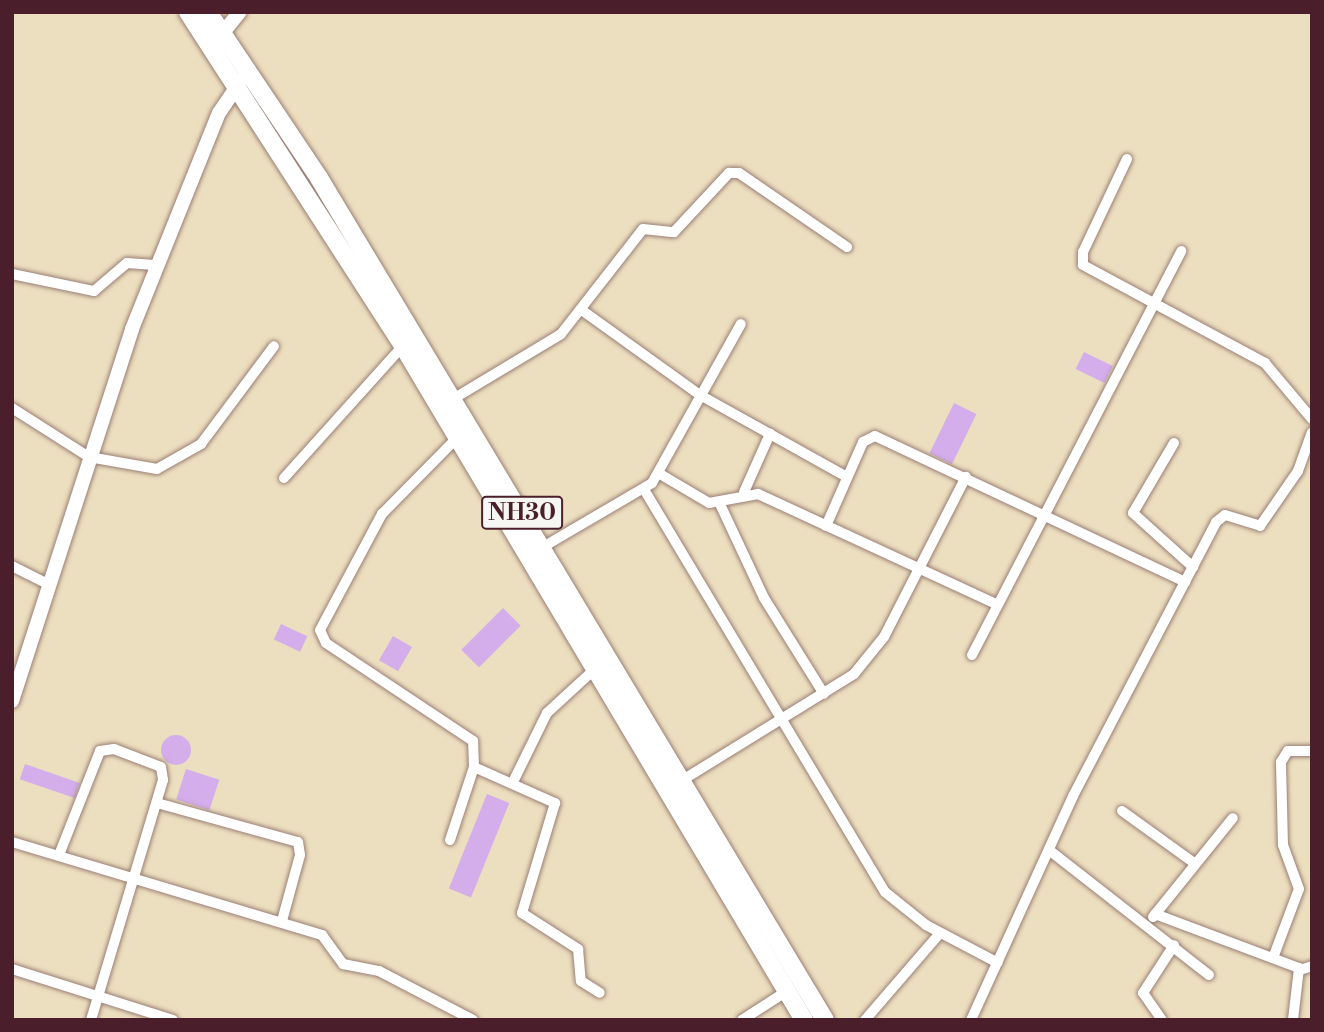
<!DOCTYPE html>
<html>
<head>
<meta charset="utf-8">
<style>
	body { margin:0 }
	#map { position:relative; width:1324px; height:1032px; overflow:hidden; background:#ecdfbf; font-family:"Libre Bodoni",serif }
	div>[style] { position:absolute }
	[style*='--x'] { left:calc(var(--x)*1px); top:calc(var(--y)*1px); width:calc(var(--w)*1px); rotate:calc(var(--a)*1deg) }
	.building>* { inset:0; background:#d3aeeb; transform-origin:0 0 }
	.round { border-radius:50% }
	.roads { filter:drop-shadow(0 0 2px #9b7f75) drop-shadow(0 0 2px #9b7f75) }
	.street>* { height:10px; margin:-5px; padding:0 5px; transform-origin:5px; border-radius:5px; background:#fff }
	.secondary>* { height:14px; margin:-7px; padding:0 7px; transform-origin:7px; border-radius:7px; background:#fff }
	.highway>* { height:18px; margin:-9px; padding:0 9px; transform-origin:9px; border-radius:9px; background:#fff }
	span { translate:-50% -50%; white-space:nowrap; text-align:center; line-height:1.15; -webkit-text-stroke:7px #f6f6f2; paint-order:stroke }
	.shield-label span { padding:2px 5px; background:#f6f6f2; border:2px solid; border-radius:5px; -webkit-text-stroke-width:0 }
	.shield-label { font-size:23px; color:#4a1f2b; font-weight:700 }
	.frame { position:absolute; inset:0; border:14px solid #4a1f2b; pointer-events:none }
</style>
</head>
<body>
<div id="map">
	<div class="building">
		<i style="left:1084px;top:352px;width:32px;height:19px;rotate:26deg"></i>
		<i style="left:954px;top:403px;width:25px;height:56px;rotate:26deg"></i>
		<i style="left:503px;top:608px;width:25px;height:59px;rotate:45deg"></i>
		<i style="left:281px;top:624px;width:29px;height:17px;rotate:25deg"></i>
		<i style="left:393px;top:636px;width:22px;height:28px;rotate:30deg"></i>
		<i class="round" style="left:161px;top:735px;width:30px;height:30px"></i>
		<i style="left:25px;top:764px;width:58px;height:16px;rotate:19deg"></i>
		<i style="left:186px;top:769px;width:35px;height:32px;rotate:18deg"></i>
		<i style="left:487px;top:794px;width:24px;height:102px;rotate:22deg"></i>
	</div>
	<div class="roads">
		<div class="street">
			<i style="--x:1127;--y:159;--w:103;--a:115.3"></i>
			<i style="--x:1083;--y:252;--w:13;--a:90"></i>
			<i style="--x:1083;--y:265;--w:207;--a:28.3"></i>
			<i style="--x:1265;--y:363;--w:73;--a:50"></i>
			<i style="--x:12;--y:274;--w:84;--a:11.7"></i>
			<i style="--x:94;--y:291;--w:43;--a:-40.3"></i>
			<i style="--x:127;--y:263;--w:31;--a:4"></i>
			<i style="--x:583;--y:311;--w:144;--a:35.7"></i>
			<i style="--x:700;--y:395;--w:166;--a:29.2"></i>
			<i style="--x:453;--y:399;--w:126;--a:-31"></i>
			<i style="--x:561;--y:334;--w:133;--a:-52"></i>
			<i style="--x:643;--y:229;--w:31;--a:6"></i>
			<i style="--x:674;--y:232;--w:81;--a:-47"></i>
			<i style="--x:729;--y:173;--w:10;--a:0"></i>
			<i style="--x:739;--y:173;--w:131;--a:34.4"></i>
			<i style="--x:12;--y:408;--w:91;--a:32.5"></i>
			<i style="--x:89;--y:457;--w:69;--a:10"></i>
			<i style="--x:157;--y:469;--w:51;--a:-29.6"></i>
			<i style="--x:201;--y:444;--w:122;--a:-53.3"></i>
			<i style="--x:1174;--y:443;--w:81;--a:120.4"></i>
			<i style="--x:1133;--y:513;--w:81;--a:42"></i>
			<i style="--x:660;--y:474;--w:57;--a:30.6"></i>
			<i style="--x:709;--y:503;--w:50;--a:-10.4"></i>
			<i style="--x:758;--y:494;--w:262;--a:24.8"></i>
			<i style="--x:284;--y:478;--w:178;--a:-48"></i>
			<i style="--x:645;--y:491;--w:467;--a:59.1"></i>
			<i style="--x:885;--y:892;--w:53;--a:38.8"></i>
			<i style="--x:926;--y:925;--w:81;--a:27.8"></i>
			<i style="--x:744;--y:492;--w:64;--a:-65.9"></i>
			<i style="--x:719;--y:502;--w:106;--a:64.9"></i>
			<i style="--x:764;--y:598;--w:113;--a:58"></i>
			<i style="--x:826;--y:526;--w:92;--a:-66.2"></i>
			<i style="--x:863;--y:442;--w:13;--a:-27"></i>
			<i style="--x:875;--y:436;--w:343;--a:25.2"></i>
			<i style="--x:543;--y:547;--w:126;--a:-30.4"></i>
			<i style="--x:652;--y:483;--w:182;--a:-60.8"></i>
			<i style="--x:12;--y:566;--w:40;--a:26.6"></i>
			<i style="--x:972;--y:655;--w:455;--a:-62.6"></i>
			<i style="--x:474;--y:767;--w:89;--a:24"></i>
			<i style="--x:555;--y:803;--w:115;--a:106.7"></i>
			<i style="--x:522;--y:913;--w:67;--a:32.7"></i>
			<i style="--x:578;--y:949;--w:32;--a:85"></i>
			<i style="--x:581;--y:981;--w:22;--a:32"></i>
			<i style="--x:681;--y:781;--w:203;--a:-31.7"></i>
			<i style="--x:854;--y:674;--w:48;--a:-51"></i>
			<i style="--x:884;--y:637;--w:180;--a:-62.9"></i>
			<i style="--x:513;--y:782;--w:77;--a:-63.8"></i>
			<i style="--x:547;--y:713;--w:67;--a:-42.6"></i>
			<i style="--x:157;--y:803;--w:146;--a:15.5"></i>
			<i style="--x:298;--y:842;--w:13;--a:81"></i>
			<i style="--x:300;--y:855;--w:68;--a:105.3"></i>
			<i style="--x:1122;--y:811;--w:89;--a:35.8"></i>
			<i style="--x:450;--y:840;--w:77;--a:-71.8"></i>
			<i style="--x:474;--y:767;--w:26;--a:-92"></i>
			<i style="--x:473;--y:741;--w:177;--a:-146.3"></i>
			<i style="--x:326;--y:643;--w:14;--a:-115"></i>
			<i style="--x:320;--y:630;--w:132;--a:-61.9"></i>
			<i style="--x:382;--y:514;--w:107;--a:-45.4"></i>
			<i style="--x:12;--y:842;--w:324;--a:16.7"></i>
			<i style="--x:322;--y:935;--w:36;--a:54"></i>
			<i style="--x:343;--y:964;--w:37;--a:11"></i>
			<i style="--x:379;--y:971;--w:106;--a:27.5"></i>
			<i style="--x:1049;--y:850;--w:203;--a:38"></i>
			<i style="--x:59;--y:855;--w:112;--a:-68.5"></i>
			<i style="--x:100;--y:751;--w:14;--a:-8"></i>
			<i style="--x:114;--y:749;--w:50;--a:21"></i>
			<i style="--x:161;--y:767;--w:13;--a:81"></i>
			<i style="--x:163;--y:780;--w:251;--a:106.7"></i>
			<i style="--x:1155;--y:914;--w:154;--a:20.6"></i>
			<i style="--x:1299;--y:968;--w:52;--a:96.6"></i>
			<i style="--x:1153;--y:917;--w:127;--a:-51.1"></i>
			<i style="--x:1273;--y:958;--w:74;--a:-69.4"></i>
			<i style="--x:1299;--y:889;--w:47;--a:-110"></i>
			<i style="--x:1283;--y:845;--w:83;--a:-91.4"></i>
			<i style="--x:1281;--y:762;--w:13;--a:-58"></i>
			<i style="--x:1288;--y:751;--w:24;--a:0"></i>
			<i style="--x:12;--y:969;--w:169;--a:17.6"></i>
			<i style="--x:1300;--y:970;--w:13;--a:-18"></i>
			<i style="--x:742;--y:1020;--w:54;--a:-32.8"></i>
			<i style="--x:865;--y:1020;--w:115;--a:-49.2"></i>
			<i style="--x:971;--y:1020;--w:246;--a:-65.5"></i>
			<i style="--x:1073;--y:796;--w:309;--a:-62.4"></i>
			<i style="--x:1216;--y:522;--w:11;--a:-38"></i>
			<i style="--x:1225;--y:515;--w:37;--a:17"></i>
			<i style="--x:1260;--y:526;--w:67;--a:-55.4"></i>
			<i style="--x:1298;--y:471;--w:41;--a:-70.3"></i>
			<i style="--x:1162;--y:1020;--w:33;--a:-125"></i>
			<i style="--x:1143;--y:993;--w:57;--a:-57.1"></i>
		</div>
		<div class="secondary">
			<i style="--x:217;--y:40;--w:36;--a:-51"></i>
			<i style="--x:12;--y:701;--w:391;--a:-72.1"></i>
			<i style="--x:132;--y:329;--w:233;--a:-68.1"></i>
			<i style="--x:219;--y:113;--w:41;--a:-55.9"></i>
		</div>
		<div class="highway">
			<i style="--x:188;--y:12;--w:397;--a:57.2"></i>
			<i style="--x:403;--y:346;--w:784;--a:59.25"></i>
			<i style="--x:208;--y:12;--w:200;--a:56.2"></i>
			<i style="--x:319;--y:178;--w:982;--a:59"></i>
		</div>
	</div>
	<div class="shield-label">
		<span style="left:522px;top:513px">NH30</span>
	</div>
	<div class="frame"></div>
</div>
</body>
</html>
